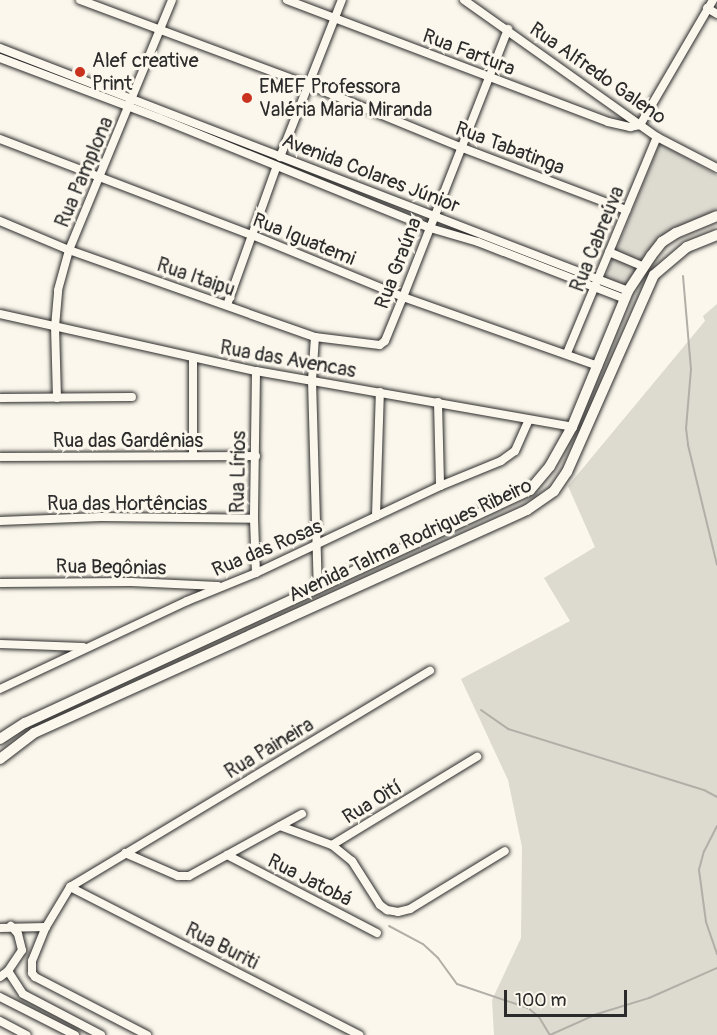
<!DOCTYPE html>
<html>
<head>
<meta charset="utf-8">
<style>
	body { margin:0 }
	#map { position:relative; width:717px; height:1035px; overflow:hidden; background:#fbf7ec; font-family:Pangolin,sans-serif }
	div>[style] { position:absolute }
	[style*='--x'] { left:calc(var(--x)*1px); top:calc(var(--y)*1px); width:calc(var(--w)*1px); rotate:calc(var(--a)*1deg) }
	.green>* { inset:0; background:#dddad0 }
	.stream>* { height:2px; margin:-1px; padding:0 1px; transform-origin:1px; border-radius:1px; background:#b1afa7 }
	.roads { filter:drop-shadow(0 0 2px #2b2b2b) drop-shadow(0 0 2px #2b2b2b) }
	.minor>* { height:8px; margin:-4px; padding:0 4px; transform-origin:4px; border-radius:4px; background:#fbf7ec }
	.major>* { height:10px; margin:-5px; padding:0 5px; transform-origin:5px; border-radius:5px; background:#fbf7ec }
	.dots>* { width:16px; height:16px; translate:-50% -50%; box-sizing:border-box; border:3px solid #fbf7ec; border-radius:50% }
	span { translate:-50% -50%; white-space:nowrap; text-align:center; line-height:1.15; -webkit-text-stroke:6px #fbf7ec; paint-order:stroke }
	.street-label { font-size:20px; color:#2b2b2b }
	.poi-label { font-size:20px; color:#2b2b2b }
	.left { translate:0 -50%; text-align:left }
	.scale { position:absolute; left:504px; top:990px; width:123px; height:27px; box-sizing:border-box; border:3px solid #2b2b2b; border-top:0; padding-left:8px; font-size:18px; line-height:21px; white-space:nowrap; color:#2b2b2b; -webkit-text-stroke:4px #fbf7ec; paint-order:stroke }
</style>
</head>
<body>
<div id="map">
	<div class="green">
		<i style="clip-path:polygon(660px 143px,717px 175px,717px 215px,676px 231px,628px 290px,604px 280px)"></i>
		<i style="clip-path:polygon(717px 304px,717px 1035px,494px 1035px,492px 1000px,521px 938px,522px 847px,508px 780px,461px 679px,570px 621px,544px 578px,595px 547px,568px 486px,705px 321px,703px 316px)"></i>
	</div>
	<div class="stream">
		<i style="--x:683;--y:276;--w:93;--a:85.1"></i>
		<i style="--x:691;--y:369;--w:59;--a:94.8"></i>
		<i style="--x:686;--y:428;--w:17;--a:83"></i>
		<i style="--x:688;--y:445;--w:123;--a:76.4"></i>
		<i style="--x:481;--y:710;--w:33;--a:35"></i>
		<i style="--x:508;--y:729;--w:205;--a:17.3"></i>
		<i style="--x:704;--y:790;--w:15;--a:28"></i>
		<i style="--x:717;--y:826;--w:28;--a:117"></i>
		<i style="--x:704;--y:851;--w:20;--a:105"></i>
		<i style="--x:699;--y:870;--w:52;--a:82.3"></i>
		<i style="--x:706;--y:922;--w:34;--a:71"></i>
		<i style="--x:389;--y:926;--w:38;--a:28"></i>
		<i style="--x:423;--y:944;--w:21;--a:43"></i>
		<i style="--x:438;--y:958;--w:32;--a:54"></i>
		<i style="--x:457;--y:984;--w:75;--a:18.7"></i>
		<i style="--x:528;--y:1008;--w:14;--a:39"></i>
		<i style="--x:539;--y:1017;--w:21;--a:59"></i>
		<i style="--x:550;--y:1035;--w:51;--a:-24.1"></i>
		<i style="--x:597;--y:1014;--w:54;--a:-17.1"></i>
		<i style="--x:649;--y:998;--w:74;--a:-23.8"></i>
	</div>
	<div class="roads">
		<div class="minor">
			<i style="--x:80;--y:0;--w:244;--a:20.4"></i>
			<i style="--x:309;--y:85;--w:163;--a:22.3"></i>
			<i style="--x:460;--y:147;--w:178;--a:20.8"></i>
			<i style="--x:287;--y:0;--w:343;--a:20.8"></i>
			<i style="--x:608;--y:122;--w:23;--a:13"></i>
			<i style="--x:630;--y:127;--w:10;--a:-11"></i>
			<i style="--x:464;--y:0;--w:237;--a:35.4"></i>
			<i style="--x:657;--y:137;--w:68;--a:27.3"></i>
			<i style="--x:707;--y:8;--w:12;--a:31"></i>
			<i style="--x:0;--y:48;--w:673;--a:21.15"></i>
			<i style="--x:0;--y:58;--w:170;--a:20.7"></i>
			<i style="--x:159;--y:118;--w:292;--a:22.1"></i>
			<i style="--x:430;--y:228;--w:50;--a:16.3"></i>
			<i style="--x:478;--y:242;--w:158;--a:21.2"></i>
			<i style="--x:640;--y:125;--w:145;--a:-59.7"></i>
			<i style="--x:0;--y:139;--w:270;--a:20.9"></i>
			<i style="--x:252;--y:235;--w:163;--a:22.3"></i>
			<i style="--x:403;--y:297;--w:207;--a:19.5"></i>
			<i style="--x:280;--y:157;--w:169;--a:-68.5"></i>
			<i style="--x:0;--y:221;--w:75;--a:22.8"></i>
			<i style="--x:69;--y:250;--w:261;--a:19.5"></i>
			<i style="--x:315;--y:337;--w:65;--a:7"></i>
			<i style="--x:380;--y:345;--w:6;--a:-39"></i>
			<i style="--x:385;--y:341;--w:48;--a:-67.8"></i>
			<i style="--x:403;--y:297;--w:288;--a:-68.6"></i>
			<i style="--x:609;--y:252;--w:38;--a:23"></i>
			<i style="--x:227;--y:305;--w:145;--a:-70.3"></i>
			<i style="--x:0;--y:314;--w:262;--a:12.6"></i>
			<i style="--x:256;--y:371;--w:321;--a:10"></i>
			<i style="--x:315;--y:337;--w:43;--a:94"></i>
			<i style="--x:312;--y:380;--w:209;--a:88.4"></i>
			<i style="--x:567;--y:353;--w:234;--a:-67.4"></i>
			<i style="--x:256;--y:371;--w:148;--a:90.8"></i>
			<i style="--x:254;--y:519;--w:54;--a:87.9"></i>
			<i style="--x:0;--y:398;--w:132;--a:-0.4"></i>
			<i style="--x:57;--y:398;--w:71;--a:-91.6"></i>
			<i style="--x:55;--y:327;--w:37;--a:-85"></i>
			<i style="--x:58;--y:290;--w:41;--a:-74.6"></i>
			<i style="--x:69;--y:250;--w:270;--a:-67.6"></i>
			<i style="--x:438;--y:402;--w:84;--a:88.6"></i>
			<i style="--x:193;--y:456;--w:98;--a:-90"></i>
			<i style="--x:0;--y:457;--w:256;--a:-0.2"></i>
			<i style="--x:376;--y:516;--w:124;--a:-88.2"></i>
			<i style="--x:0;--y:521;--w:101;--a:-2.3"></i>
			<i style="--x:101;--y:517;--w:153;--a:0.7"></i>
			<i style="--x:0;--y:583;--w:131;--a:-0.4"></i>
			<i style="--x:131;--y:582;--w:87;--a:2.6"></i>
			<i style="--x:0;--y:644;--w:83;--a:2.1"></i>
			<i style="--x:0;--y:689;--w:207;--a:-25.2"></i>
			<i style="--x:187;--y:601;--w:74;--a:-22.1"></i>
			<i style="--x:256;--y:573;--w:204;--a:-25.3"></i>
			<i style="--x:440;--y:486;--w:66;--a:-22.3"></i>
			<i style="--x:501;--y:461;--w:17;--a:-36"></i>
			<i style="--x:515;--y:451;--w:34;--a:-66"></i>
			<i style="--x:280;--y:826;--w:55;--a:20.1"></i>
			<i style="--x:332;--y:845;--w:170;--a:-31.3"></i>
			<i style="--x:332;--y:845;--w:26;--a:39"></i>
			<i style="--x:352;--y:861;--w:52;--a:57.5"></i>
			<i style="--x:380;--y:905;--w:9;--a:36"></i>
			<i style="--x:387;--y:910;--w:11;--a:10"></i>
			<i style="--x:398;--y:912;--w:12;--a:-14"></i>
			<i style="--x:410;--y:909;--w:111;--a:-31.4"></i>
			<i style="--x:125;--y:853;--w:58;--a:23.5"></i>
			<i style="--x:178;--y:876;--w:11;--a:0"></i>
			<i style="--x:189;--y:876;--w:129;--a:-28.8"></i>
			<i style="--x:227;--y:855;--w:169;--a:27.5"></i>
			<i style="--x:70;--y:887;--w:325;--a:27.1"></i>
			<i style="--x:0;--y:928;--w:46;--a:-1.2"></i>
			<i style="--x:8;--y:971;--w:27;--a:57"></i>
			<i style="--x:23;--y:994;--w:88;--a:27.7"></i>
			<i style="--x:0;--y:977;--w:10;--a:-37"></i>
			<i style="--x:8;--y:971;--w:25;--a:-56"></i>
			<i style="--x:22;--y:950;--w:16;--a:-104"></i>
			<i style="--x:18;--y:934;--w:11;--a:-131"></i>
			<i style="--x:0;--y:997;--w:84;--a:26.9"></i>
			<i style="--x:0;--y:1021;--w:30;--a:28"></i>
			<i style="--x:147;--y:1035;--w:126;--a:-152.6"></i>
			<i style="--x:35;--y:977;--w:5;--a:-127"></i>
			<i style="--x:32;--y:973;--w:12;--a:-90"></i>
			<i style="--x:32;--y:961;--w:37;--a:-68"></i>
			<i style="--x:46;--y:927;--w:47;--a:-59"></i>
			<i style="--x:70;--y:887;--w:420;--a:-31"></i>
		</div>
		<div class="major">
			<i style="--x:0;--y:739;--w:30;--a:-33"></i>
			<i style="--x:25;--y:723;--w:556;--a:-24.77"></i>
			<i style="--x:530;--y:490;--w:31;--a:-50"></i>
			<i style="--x:550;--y:466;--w:45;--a:-60.6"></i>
			<i style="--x:572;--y:427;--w:147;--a:-67.6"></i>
			<i style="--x:628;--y:291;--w:42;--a:-56.7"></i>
			<i style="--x:651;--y:256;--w:18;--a:-52"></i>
			<i style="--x:662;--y:242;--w:17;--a:-33"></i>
			<i style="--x:676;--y:233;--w:44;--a:-22.5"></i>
			<i style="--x:0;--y:759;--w:43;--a:-37.4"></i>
			<i style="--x:34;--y:733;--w:541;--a:-24.34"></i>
			<i style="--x:527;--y:510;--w:33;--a:-35"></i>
			<i style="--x:554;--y:491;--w:23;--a:-56"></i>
			<i style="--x:567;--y:472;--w:215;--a:-66.2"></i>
			<i style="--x:654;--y:275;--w:43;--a:-40.3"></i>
			<i style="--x:687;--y:247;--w:32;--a:-22"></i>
		</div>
	</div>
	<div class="dots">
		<i style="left:80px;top:72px;background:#c8321e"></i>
		<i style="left:247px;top:98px;background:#c8321e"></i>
	</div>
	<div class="street-label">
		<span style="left:469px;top:52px;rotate:21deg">Rua Fartura</span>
		<span style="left:598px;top:73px;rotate:35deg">Rua Alfredo Galeno</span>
		<span style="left:510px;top:148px;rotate:21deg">Rua Tabatinga</span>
		<span style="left:84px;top:172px;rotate:-67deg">Rua Pamplona</span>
		<span style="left:371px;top:173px;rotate:21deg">Avenida Colares Júnior</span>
		<span style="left:304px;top:239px;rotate:22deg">Rua Iguatemi</span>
		<span style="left:597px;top:239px;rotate:-68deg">Rua Cabreúva</span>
		<span style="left:398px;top:263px;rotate:-69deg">Rua Graúna</span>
		<span style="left:196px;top:277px;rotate:19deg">Rua Itaipu</span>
		<span style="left:288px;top:359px;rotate:10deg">Rua das Avencas</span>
		<span style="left:128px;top:440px">Rua das Gardênias</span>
		<span style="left:238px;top:472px;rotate:-89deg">Rua Lírios</span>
		<span style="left:127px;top:503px">Rua das Hortências</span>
		<span style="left:410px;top:540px;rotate:-25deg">Avenida Talma Rodrigues Ribeiro</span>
		<span style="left:267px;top:548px;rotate:-23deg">Rua das Rosas</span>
		<span style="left:111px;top:567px;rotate:1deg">Rua Begônias</span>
		<span style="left:269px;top:748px;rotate:-31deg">Rua Paineira</span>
		<span style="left:372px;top:802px;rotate:-31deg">Rua Oití</span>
		<span style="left:310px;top:880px;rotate:27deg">Rua Jatobá</span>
		<span style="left:222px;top:946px;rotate:27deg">Rua Buriti</span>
	</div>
	<div class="poi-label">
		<span class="left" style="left:92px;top:72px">Alef creative<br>Print</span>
		<span class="left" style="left:259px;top:98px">EMEF Professora<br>Valéria Maria Miranda</span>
	</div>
	<div class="scale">100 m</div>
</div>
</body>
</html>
